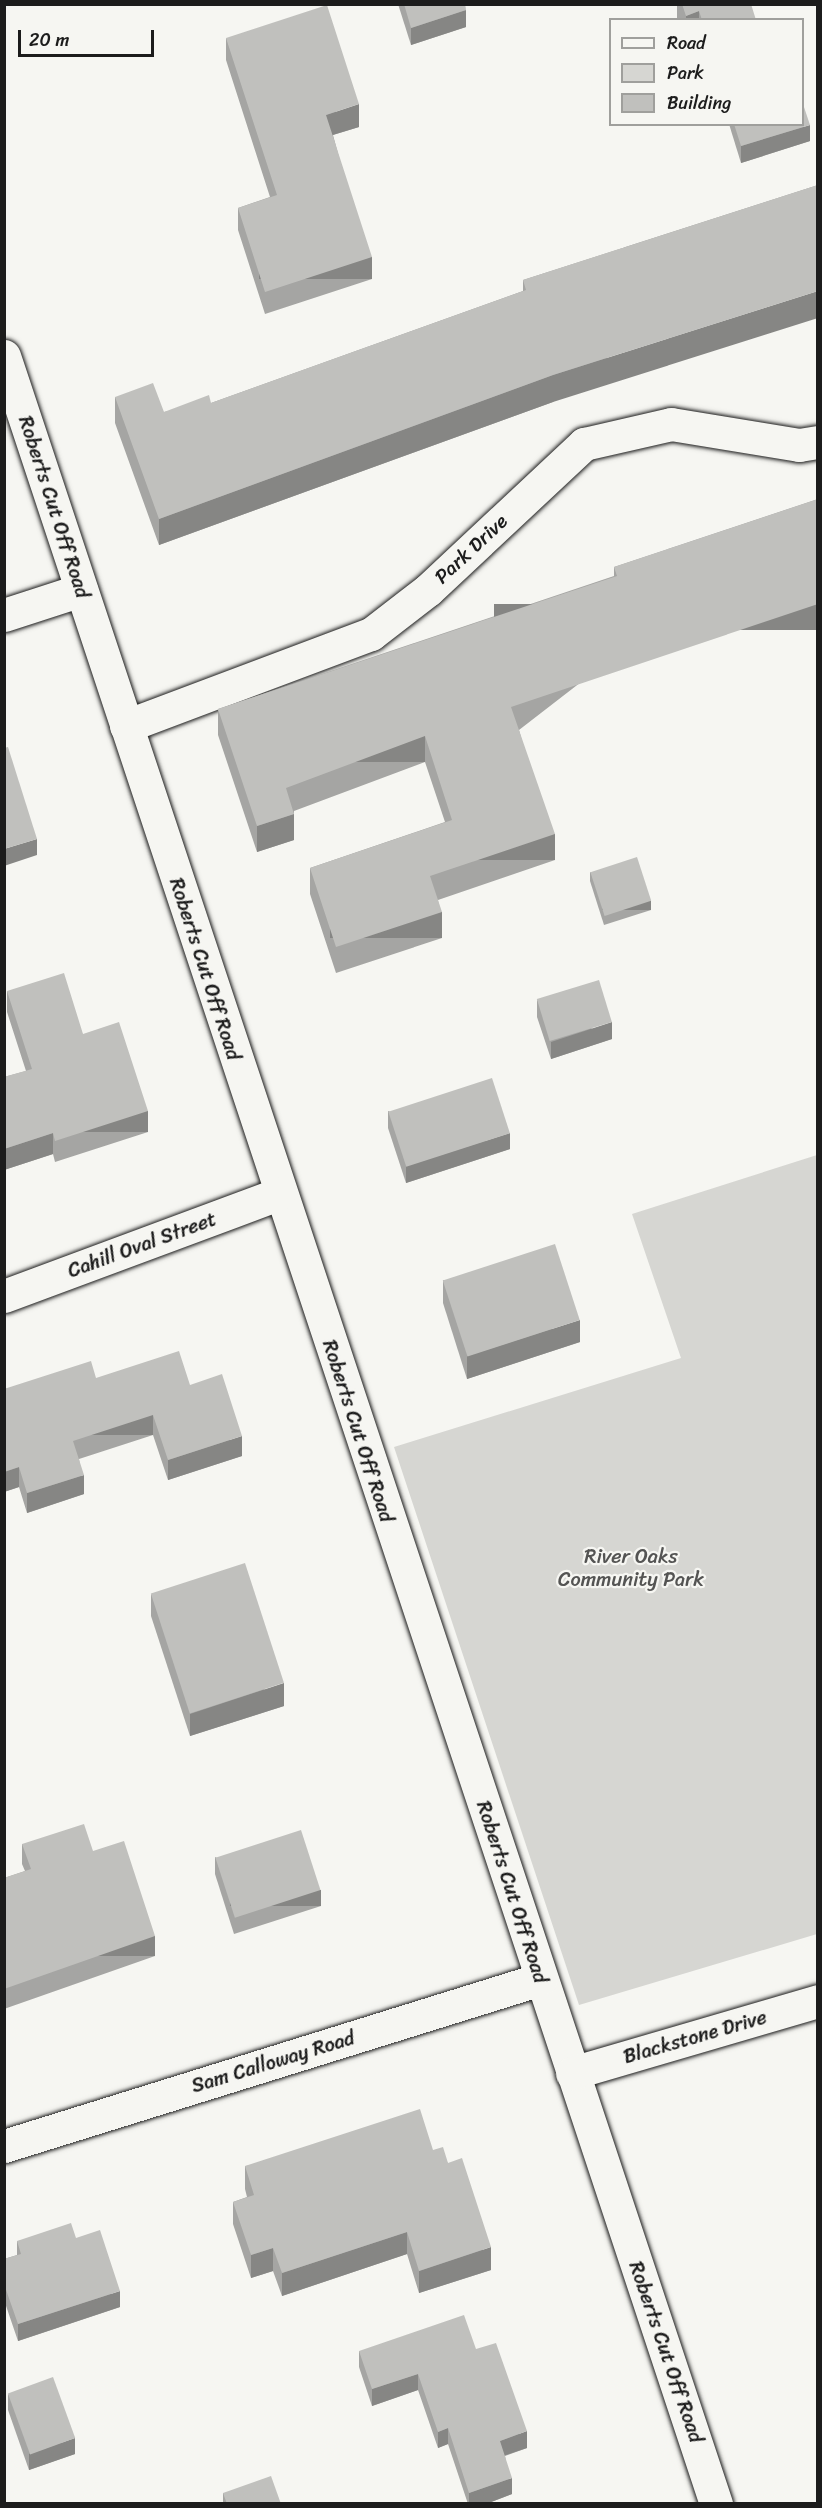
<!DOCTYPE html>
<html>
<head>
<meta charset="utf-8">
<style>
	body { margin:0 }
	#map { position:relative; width:822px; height:2508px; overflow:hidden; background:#f6f6f2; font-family:Sriracha,sans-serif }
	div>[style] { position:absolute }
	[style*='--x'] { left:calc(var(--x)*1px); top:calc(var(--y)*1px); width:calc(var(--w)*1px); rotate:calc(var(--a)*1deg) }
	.green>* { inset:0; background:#d6d6d2 }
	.roads { filter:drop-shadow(0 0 2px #1c1c1c) drop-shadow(0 0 2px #1c1c1c) }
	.minor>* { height:33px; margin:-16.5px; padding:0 16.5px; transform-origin:16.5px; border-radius:16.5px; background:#f6f6f2 }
	.wall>* { inset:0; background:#a5a5a3; transform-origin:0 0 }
	.shaded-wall>* { inset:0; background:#868684; transform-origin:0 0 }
	.building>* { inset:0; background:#c0c0bd; transform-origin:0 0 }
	span { translate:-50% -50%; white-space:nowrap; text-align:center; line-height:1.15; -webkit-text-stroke:4.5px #f6f6f2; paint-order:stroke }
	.street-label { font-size:20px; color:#1c1c1c }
	.park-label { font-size:20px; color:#545453 }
	.frame { position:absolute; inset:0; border:6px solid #1c1c1c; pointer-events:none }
	.legend { position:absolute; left:609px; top:18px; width:195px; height:108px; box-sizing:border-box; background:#f6f6f2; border:2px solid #9f9f9c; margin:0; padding:8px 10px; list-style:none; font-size:18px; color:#1c1c1c }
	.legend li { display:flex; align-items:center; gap:12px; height:30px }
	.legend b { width:30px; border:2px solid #9f9f9c }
	.scale { position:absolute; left:18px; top:30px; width:136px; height:27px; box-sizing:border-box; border:3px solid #1c1c1c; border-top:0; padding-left:8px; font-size:18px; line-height:21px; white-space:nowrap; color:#1c1c1c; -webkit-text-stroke:4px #f6f6f2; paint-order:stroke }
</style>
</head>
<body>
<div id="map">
	<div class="green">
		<i style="clip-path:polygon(817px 1155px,817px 1934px,579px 2005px,394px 1447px,681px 1358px,632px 1214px)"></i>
	</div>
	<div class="roads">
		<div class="minor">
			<i style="--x:4;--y:356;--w:2263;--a:71.66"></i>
			<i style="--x:4;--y:615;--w:81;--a:-18"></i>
			<i style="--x:126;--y:726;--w:262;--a:-20.6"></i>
			<i style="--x:371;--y:634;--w:72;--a:-37.7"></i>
			<i style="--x:428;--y:590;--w:214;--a:-43.1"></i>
			<i style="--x:584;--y:444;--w:89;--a:-12.9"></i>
			<i style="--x:671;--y:424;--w:130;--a:9.3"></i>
			<i style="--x:799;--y:445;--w:19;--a:-9"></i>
			<i style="--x:4;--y:1296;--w:293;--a:-20.4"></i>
			<i style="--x:572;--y:2073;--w:256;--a:-16.3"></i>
			<i style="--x:4;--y:2146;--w:562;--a:-17.28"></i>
		</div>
	</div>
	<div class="wall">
		<i style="clip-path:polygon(398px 4px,465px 4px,466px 27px,411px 45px)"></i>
		<i style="left:677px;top:4px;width:74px;height:17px"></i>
		<i style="clip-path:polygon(226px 38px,359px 127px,333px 135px,372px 279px,265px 314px,238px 230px,238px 208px,270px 197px,226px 60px)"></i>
		<i style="clip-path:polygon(729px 124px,802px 124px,810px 141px,741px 163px)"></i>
		<i style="clip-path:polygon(818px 185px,553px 402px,159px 545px,115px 423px,115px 397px,164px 412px,211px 403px,523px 291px,523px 280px)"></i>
		<i style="clip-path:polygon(818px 499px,519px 730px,555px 860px,438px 900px,442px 938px,336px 973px,310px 894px,310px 868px,445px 822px,425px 762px,294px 811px,294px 840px,257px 852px,218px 735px,218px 709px,614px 576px,614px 567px)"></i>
		<i style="clip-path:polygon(590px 872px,651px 910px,604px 925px,590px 881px)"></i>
		<i style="clip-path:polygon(7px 991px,83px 1034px,148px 1132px,55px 1162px,53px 1154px,4px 1170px,4px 1077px,26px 1071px,7px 1012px)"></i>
		<i style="clip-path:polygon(537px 1000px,612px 1039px,551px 1059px,537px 1017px)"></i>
		<i style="clip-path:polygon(388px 1111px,510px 1149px,406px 1183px,388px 1128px)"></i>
		<i style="clip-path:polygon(443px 1280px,580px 1342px,467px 1379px,443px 1303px)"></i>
		<i style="clip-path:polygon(96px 1378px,190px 1385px,242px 1456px,168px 1480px,153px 1435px,79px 1459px,84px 1494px,27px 1513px,19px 1487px,4px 1492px,4px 1389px)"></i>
		<i style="clip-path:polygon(151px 1594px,284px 1706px,190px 1736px,151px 1616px)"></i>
		<i style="clip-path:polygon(22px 1844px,93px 1851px,155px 1956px,4px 2009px,4px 1878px,25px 1871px,22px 1864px)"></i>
		<i style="clip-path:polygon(215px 1857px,321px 1906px,234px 1934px,215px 1874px)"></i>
		<i style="clip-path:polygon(433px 2150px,448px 2163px,491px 2270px,419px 2293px,407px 2254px,282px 2296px,273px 2271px,251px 2278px,233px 2224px,233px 2202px,247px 2197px,245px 2189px,245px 2166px)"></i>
		<i style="clip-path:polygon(76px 2238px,120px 2307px,18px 2341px,4px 2300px,4px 2259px,17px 2255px,17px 2241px)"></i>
		<i style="clip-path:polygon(476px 2349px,527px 2448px,505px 2456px,512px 2494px,486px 2504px,468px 2504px,448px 2444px,438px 2448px,418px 2390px,372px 2406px,359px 2367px,359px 2351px)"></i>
		<i style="clip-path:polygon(8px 2394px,75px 2454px,29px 2470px,8px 2410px)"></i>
		<i style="clip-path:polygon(223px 2493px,281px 2504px,223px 2504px)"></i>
	</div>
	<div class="shaded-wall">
		<i style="clip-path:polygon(466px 10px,466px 27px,411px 45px,411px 28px)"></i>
		<i style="clip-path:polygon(699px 11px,699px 20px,686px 20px,686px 16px)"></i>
		<i style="clip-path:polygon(359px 104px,359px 127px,326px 137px,326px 115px)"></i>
		<i style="clip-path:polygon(810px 125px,810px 141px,741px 163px,741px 146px)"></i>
		<i style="left:372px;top:257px;width:22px;height:113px;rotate:90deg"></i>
		<i style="clip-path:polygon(818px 291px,818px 318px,553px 402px,159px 545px,159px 519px,553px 375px)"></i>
		<i style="left:818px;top:604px;width:26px;height:324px;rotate:90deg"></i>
		<i style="left:425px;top:736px;width:26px;height:148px;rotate:90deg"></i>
		<i style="clip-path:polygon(294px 814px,294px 840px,257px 852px,257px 826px)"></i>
		<i style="left:555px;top:834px;width:26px;height:132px;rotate:90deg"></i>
		<i style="clip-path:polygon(37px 839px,37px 855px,4px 866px,4px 849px)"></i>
		<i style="left:651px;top:901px;width:9px;height:49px;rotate:90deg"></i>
		<i style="left:442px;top:912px;width:26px;height:112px;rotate:90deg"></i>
		<i style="clip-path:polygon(612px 1022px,612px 1039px,551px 1059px,551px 1042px)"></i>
		<i style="left:148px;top:1111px;width:21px;height:98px;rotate:90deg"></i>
		<i style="clip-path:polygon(53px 1133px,53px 1154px,4px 1170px,4px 1149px)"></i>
		<i style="clip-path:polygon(510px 1133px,510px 1149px,406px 1183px,406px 1166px)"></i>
		<i style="clip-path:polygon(580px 1320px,580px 1342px,467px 1379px,467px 1356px)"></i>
		<i style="left:153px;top:1415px;width:20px;height:84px;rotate:90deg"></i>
		<i style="clip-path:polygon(242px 1436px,242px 1456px,168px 1480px,168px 1460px)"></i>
		<i style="clip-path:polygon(19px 1467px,19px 1487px,4px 1492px,4px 1472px)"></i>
		<i style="clip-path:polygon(84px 1475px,84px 1494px,27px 1513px,27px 1493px)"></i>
		<i style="clip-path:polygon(284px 1683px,284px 1706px,190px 1736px,190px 1714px)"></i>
		<i style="left:321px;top:1890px;width:16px;height:91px;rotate:90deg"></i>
		<i style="left:155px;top:1936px;width:20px;height:160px;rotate:90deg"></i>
		<i style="clip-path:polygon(407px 2232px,407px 2254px,282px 2296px,282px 2273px)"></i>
		<i style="clip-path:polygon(491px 2247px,491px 2270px,419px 2293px,419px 2271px)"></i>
		<i style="clip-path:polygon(273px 2248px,273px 2271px,251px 2278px,251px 2255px)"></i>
		<i style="clip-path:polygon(120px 2291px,120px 2307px,18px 2341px,18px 2324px)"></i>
		<i style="clip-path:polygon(418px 2374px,418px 2390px,372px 2406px,372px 2389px)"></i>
		<i style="clip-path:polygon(448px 2428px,448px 2444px,438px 2448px,438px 2432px)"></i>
		<i style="clip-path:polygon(527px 2431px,527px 2448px,500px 2457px,500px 2441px)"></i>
		<i style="clip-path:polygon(75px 2438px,75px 2454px,29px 2470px,29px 2454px)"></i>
		<i style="clip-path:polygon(512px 2478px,512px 2494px,486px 2504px,469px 2504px,469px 2493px)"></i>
	</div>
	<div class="building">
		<i style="clip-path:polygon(404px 4px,465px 4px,466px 10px,411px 28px)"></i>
		<i style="clip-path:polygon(682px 4px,751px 4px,756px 20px,702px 20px,699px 11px,686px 16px)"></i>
		<i style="clip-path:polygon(327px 5px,359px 104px,326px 115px,372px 257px,265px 292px,238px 208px,277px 195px,226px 38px)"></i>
		<i style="clip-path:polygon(802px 101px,810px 125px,741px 146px,734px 124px,802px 124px)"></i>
		<i style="clip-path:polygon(818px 185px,818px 291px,553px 375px,159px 519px,115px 397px,153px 383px,164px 412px,209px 395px,211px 403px,526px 290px,523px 280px)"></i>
		<i style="clip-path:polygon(818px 499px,818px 604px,511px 707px,555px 834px,430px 876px,442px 912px,336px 947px,310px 868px,452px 820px,425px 736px,286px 788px,294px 814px,257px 826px,218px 709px,617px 576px,614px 567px)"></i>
		<i style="clip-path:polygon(8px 747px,37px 839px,4px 849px,4px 748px)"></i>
		<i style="left:637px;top:857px;width:46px;height:49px;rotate:72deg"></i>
		<i style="clip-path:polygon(64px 973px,83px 1034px,119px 1022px,148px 1111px,55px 1141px,53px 1133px,4px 1149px,4px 1077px,32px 1069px,7px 991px)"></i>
		<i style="left:599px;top:980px;width:44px;height:65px;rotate:73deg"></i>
		<i style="left:492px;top:1078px;width:58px;height:109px;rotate:72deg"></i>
		<i style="left:555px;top:1244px;width:80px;height:118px;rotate:72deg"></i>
		<i style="clip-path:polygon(179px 1351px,190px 1385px,222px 1374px,242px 1436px,168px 1460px,153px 1415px,73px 1441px,84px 1475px,27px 1493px,19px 1467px,4px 1472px,4px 1389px,91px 1361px,96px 1378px)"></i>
		<i style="left:245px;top:1563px;width:126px;height:99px;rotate:72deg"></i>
		<i style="clip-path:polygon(84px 1824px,93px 1851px,124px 1841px,155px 1936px,4px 1989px,4px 1878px,31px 1869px,22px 1844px)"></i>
		<i style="left:301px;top:1830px;width:63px;height:90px;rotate:72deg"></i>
		<i style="clip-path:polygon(420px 2109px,433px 2150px,443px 2147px,448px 2163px,462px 2158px,491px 2247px,419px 2271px,407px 2232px,282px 2273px,273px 2248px,251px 2255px,233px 2202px,254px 2195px,245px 2166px)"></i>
		<i style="clip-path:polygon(71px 2223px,76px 2238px,100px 2230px,120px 2291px,18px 2324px,4px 2284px,4px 2259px,21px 2254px,17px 2241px)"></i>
		<i style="clip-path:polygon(464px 2315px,476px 2349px,496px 2343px,527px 2431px,500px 2441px,512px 2478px,469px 2493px,448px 2428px,438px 2432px,418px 2374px,372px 2389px,359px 2351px)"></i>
		<i style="left:53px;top:2377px;width:65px;height:48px;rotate:70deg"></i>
		<i style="clip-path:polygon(271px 2476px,281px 2504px,227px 2504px,223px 2493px)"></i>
	</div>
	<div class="street-label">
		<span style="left:54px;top:507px;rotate:72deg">Roberts Cut Off Road</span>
		<span style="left:471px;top:549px;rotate:-43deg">Park Drive</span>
		<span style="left:205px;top:969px;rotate:72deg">Roberts Cut Off Road</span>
		<span style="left:142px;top:1245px;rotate:-20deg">Cahill Oval Street</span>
		<span style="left:358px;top:1431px;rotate:72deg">Roberts Cut Off Road</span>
		<span style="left:512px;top:1892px;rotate:72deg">Roberts Cut Off Road</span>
		<span style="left:695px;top:2037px;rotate:-16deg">Blackstone Drive</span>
		<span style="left:273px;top:2062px;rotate:-17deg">Sam Calloway Road</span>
		<span style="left:666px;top:2352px;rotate:71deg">Roberts Cut Off Road</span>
	</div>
	<div class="park-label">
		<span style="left:631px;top:1568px">River Oaks<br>Community Park</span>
	</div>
	<div class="frame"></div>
	<ul class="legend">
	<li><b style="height:8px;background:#f6f6f2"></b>Road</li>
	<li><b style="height:16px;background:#d6d6d2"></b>Park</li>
	<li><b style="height:16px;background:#c0c0bd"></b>Building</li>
	</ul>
	<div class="scale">20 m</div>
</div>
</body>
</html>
